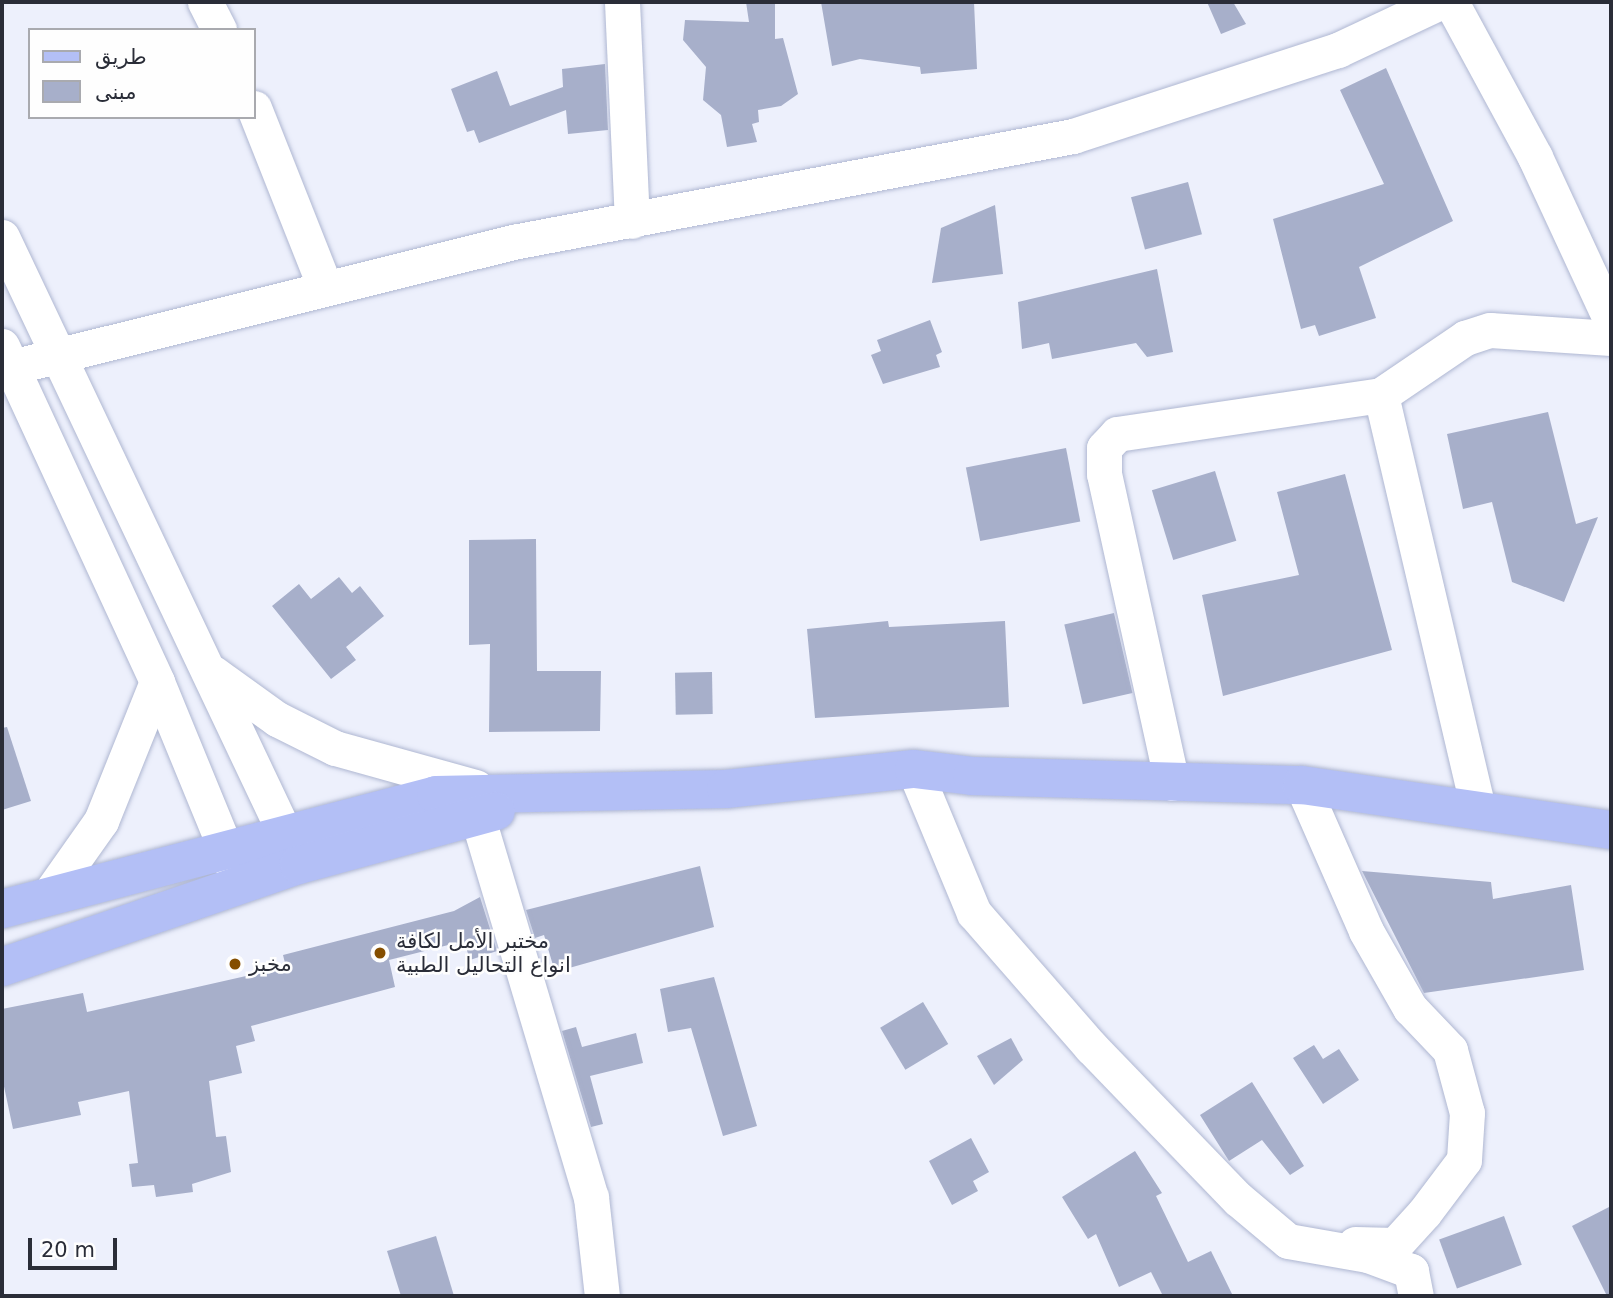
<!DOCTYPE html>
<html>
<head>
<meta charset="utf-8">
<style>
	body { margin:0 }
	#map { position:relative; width:1613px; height:1298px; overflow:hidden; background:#edf0fc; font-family:"DejaVu Sans",Cairo,sans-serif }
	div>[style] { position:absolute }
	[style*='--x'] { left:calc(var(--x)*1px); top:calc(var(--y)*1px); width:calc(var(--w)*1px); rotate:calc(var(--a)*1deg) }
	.building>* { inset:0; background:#a7afca; transform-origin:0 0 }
	.roads { filter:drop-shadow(0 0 2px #afb7d2) drop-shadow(0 0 2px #afb7d2) }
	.minor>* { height:35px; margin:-17.5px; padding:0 17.5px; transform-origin:17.5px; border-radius:17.5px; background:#fff }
	.major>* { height:38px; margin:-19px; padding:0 19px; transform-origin:19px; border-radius:19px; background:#b3bff6 }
	.dots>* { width:19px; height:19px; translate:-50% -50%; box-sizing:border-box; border:4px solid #fefefe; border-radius:50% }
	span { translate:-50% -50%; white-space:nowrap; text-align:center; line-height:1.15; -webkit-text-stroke:5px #fefefe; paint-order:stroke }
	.poi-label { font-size:21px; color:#2a2d38 }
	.left { translate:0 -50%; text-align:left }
	.frame { position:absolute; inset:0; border:4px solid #2a2d38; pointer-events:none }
	.legend { position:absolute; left:28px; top:28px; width:228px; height:91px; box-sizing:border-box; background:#fefefe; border:2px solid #a9aaaf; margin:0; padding:9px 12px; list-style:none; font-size:21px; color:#2a2d38 }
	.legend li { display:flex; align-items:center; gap:14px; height:35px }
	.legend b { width:35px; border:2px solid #a9aaaf }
	.scale { position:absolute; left:28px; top:1238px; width:89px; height:32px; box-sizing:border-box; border:4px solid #2a2d38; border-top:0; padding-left:9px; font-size:21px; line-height:24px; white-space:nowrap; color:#2a2d38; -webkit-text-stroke:5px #fefefe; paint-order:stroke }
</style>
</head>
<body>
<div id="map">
	<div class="building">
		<i style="clip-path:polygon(746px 2px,775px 2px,775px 39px,783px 38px,798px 94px,781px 106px,758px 110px,759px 122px,752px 124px,757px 142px,727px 147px,721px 115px,703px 100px,706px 67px,683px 40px,685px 20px,749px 22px)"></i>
		<i style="clip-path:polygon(821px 2px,974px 2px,977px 69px,921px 74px,920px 67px,860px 59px,832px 66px)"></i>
		<i style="clip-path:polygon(1207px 2px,1233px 2px,1246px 24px,1221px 34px)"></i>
		<i style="clip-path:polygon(605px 64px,608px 130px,568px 134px,566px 110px,479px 143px,474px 130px,467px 132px,451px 89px,497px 71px,510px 106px,563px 87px,562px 69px)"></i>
		<i style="clip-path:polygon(1386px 68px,1453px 221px,1359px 267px,1376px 318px,1319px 336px,1315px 325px,1301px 329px,1273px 219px,1384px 184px,1340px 90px)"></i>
		<i style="left:1188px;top:182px;width:54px;height:59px;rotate:75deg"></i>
		<i style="clip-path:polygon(995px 205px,1003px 274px,932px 283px,941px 228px)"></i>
		<i style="clip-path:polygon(1157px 269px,1173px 352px,1147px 357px,1136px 343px,1052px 359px,1049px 343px,1022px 349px,1018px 302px)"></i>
		<i style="clip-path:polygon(930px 320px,942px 352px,936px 355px,940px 367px,883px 384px,871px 355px,881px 351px,877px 340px)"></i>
		<i style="clip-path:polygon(1548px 412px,1576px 524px,1598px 517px,1564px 602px,1512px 582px,1492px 502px,1463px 509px,1447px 434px)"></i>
		<i style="left:1066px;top:448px;width:75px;height:102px;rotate:79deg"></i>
		<i style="left:1215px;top:471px;width:73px;height:66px;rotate:73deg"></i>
		<i style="clip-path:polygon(1345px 474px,1392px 650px,1223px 696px,1202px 595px,1299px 575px,1277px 492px)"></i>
		<i style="clip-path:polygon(536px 539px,537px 671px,601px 671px,600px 731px,489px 732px,490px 644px,469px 645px,469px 540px)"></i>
		<i style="clip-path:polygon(339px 577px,352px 593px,360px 586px,384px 616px,346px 647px,356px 660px,331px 679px,272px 606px,299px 584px,311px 599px)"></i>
		<i style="left:1114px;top:613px;width:82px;height:51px;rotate:77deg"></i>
		<i style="clip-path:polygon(888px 621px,889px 627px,1005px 621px,1009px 707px,815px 718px,807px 629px)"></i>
		<i style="left:712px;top:672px;width:42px;height:37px;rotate:89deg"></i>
		<i style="clip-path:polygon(7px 727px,31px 801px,2px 810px,2px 728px)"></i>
		<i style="clip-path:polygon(700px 866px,714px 927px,555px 972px,544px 935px,535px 938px,526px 910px)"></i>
		<i style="clip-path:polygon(1362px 871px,1491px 882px,1493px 899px,1571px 885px,1584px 970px,1424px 993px)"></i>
		<i style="clip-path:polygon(480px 897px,497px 951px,470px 960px,464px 941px,389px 960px,395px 987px,251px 1026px,255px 1041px,236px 1046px,242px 1073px,209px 1081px,216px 1137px,226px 1136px,231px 1172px,192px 1184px,193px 1192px,156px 1197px,154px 1185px,132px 1187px,129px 1164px,138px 1163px,129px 1091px,78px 1102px,81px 1115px,13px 1129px,2px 1077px,2px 1009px,83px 993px,87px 1012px,286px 967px,283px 955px,454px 911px)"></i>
		<i style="clip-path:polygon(714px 977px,757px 1126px,723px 1136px,691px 1028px,668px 1032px,660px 989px)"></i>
		<i style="left:923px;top:1002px;width:49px;height:50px;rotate:59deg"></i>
		<i style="clip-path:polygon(576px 1027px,582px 1047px,636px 1033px,643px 1063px,590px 1076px,603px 1124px,591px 1127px,562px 1031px)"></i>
		<i style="clip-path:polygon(1011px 1038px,1023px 1060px,994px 1085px,977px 1056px)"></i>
		<i style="clip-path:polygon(1314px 1045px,1323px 1059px,1339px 1049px,1359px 1080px,1323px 1104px,1293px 1058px)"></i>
		<i style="clip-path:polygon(1252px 1082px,1304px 1166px,1290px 1175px,1262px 1140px,1229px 1161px,1200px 1115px)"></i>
		<i style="clip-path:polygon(971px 1138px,989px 1172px,973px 1181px,978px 1191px,952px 1205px,929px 1161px)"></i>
		<i style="clip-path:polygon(1135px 1151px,1162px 1193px,1156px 1196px,1188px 1262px,1211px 1251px,1233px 1296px,1163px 1296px,1151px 1272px,1119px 1287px,1096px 1234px,1088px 1239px,1062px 1197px)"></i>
		<i style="clip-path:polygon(1611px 1206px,1611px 1296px,1607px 1296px,1572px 1226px)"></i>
		<i style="left:1504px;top:1216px;width:52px;height:69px;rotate:70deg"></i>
		<i style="clip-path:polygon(436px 1236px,454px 1296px,401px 1296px,387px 1251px)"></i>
	</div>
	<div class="roads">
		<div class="minor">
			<i style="--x:205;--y:2;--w:31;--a:63"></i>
			<i style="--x:622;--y:2;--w:219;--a:87.4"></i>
			<i style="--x:1451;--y:2;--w:176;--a:61.5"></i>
			<i style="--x:1535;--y:157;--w:181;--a:65.1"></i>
			<i style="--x:254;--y:108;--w:190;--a:68.4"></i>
			<i style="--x:2;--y:237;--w:688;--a:64.63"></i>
			<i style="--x:2;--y:346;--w:370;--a:65.2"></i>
			<i style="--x:157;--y:682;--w:211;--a:67.7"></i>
			<i style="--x:12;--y:367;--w:516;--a:-14.01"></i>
			<i style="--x:513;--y:242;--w:570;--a:-10.72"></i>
			<i style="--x:1073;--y:136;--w:279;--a:-18"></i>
			<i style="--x:1338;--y:50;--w:113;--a:-25.2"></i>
			<i style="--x:1381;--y:395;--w:426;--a:76.8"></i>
			<i style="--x:213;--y:673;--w:79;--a:35.7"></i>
			<i style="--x:277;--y:719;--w:65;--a:26.6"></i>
			<i style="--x:335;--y:748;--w:146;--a:15.5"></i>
			<i style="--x:914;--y:769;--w:156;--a:67.4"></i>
			<i style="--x:974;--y:913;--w:178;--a:48.9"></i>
			<i style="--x:1091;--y:1047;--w:211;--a:46"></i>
			<i style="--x:1238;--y:1199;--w:65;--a:40"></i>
			<i style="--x:1288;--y:1241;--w:81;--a:9.9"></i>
			<i style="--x:1368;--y:1255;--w:46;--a:20.4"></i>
			<i style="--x:1411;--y:1271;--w:25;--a:79"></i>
			<i style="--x:1172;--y:783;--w:316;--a:-102.4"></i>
			<i style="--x:1104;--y:474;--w:26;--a:-90"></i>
			<i style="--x:1104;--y:448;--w:19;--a:-47"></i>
			<i style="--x:1117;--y:434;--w:267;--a:-8.4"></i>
			<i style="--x:1381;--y:395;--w:102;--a:-34.2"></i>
			<i style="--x:1465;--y:338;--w:26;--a:-18"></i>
			<i style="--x:1490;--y:330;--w:121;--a:3.8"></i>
			<i style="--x:1302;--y:785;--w:159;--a:66.3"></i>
			<i style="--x:1366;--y:931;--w:89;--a:60.3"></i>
			<i style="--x:1410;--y:1008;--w:58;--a:46.4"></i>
			<i style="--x:1450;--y:1050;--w:65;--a:74.9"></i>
			<i style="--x:1467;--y:1113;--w:47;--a:93.7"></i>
			<i style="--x:1464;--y:1160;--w:66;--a:127"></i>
			<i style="--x:1424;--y:1213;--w:43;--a:132.2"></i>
			<i style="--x:1395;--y:1245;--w:40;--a:-178.6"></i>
			<i style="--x:454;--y:803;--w:24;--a:22"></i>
			<i style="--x:476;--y:812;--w:402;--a:73.4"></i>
			<i style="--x:591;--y:1197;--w:100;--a:83.7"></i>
			<i style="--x:48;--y:896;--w:92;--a:-54.8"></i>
			<i style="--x:101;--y:821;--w:150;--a:-68.1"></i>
		</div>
		<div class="major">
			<i style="--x:2;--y:909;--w:449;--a:-14.7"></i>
			<i style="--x:436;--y:795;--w:290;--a:-1.2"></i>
			<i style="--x:726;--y:789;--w:189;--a:-6.1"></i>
			<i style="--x:914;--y:769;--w:58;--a:6.9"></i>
			<i style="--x:972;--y:776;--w:330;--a:1.6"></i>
			<i style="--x:1302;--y:785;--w:312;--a:8.3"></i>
			<i style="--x:2;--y:967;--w:314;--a:-19"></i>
			<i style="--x:299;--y:865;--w:204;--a:-15.3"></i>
		</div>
	</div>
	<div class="dots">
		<i style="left:380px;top:953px;background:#854e00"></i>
		<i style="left:235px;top:964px;background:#854e00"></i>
	</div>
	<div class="poi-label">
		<span class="left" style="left:396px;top:953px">مختبر الأمل لكافة<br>انواع التحاليل الطبية</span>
		<span class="left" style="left:249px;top:964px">مخبز</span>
	</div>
	<div class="frame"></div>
	<ul class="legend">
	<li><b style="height:9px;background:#b3bff6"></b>طريق</li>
	<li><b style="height:19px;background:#a7afca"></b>مبنى</li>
	</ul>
	<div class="scale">20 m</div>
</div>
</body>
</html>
